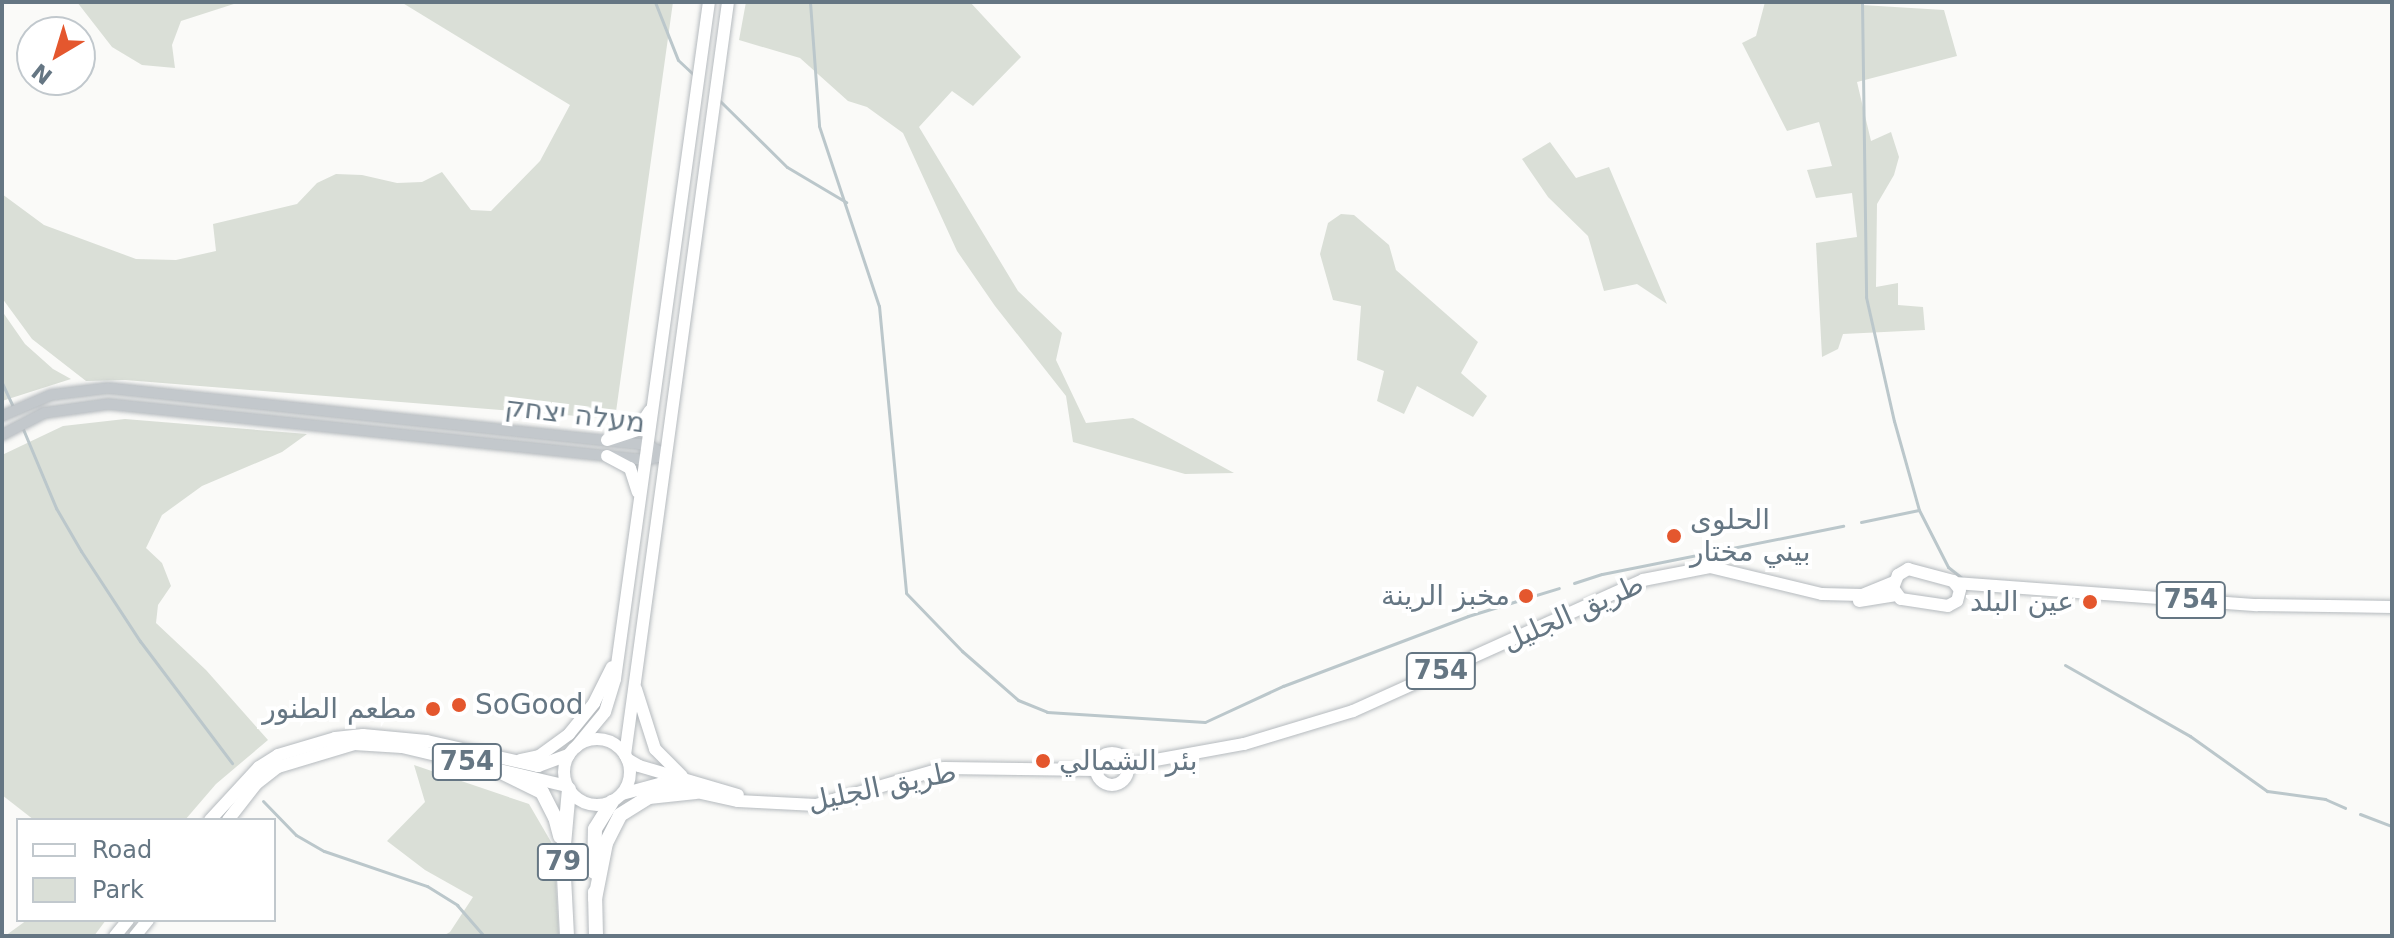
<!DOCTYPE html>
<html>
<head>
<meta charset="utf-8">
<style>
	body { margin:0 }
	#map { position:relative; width:2394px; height:938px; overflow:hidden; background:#fafaf8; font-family:"DejaVu Sans","Noto Naskh Arabic",Heebo,sans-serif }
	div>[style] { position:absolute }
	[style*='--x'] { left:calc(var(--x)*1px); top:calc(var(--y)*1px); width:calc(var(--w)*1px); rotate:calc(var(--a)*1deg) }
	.green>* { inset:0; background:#dadfd7 }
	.stream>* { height:3px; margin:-1.5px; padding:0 1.5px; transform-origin:1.5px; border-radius:1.5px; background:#bbc7cb }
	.roads { filter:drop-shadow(0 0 2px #b5babe) drop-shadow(0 0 2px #b5babe) }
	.minor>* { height:10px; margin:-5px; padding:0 5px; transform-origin:5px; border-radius:5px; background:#c3c8cc }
	.major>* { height:12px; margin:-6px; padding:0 6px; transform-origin:6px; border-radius:6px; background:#fff }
	.major>.ring { margin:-6px; padding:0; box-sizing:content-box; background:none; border:12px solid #fff; border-radius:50% }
	.highway>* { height:14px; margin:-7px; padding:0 7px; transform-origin:7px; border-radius:7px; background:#fff }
	.dots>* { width:22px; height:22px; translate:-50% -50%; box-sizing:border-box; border:4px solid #fff; border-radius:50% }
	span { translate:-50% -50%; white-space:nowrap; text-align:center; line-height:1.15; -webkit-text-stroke:8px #fff; paint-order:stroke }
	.shield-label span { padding:2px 6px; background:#fff; border:2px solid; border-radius:6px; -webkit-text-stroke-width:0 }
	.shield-label { font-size:26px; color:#657683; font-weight:700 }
	.street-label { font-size:28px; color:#657683 }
	.poi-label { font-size:28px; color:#657683 }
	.left { translate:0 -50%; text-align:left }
	.right { translate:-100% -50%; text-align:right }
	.frame { position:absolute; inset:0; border:4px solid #657683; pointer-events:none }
	.legend { position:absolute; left:16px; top:818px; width:260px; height:104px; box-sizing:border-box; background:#fff; border:2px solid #c1c8cd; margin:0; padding:10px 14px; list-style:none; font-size:24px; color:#657683 }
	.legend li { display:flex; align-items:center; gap:16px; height:40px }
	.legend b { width:40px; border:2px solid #c1c8cd }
	.north { position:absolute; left:16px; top:16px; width:80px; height:80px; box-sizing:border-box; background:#fff; border:2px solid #c1c8cd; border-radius:50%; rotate:218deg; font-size:22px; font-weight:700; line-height:32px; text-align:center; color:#657683 }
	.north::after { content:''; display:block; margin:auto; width:28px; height:36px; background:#e4572e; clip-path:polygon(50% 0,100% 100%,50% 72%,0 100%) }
</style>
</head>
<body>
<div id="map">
	<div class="green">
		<i style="clip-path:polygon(77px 2px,240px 2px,181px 21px,172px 45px,175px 68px,142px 65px,112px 47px)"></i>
		<i style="clip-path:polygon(401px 2px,673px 2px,615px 419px,125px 380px,86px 381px,32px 339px,2px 298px,2px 194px,44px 225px,136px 259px,176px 260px,216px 251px,213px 224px,297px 204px,317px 183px,336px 174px,362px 175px,397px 183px,422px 182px,442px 172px,471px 210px,491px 211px,540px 161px,570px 105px)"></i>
		<i style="clip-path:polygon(746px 2px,970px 2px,1021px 57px,973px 106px,952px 91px,919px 127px,1018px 291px,1062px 333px,1056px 360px,1086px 423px,1133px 418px,1234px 473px,1185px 474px,1073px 442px,1066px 396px,995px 306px,957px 251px,903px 133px,867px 107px,848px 101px,800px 58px,739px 40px)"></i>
		<i style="clip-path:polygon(1765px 2px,1859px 2px,1862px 5px,1944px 10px,1957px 56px,1857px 82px,1871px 141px,1891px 132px,1899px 157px,1894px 175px,1877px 204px,1876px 287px,1898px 283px,1898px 305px,1923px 307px,1925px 330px,1843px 334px,1838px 349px,1822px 357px,1816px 243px,1857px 237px,1852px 193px,1816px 198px,1807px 170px,1832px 166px,1819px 122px,1787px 131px,1742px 43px,1756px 36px)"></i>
		<i style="clip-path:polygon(1550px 142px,1576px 178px,1609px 167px,1667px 304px,1637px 284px,1604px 291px,1588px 236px,1548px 197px,1522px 159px)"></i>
		<i style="clip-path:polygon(1341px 214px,1354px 215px,1389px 245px,1396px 270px,1478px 342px,1461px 373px,1487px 396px,1473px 417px,1417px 386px,1404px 414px,1377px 401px,1384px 371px,1357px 360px,1361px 306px,1333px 300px,1320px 254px,1328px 223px)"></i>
		<i style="clip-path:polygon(2px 311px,25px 344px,53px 369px,71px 379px,2px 401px)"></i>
		<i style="clip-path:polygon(125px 419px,307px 434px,282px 452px,202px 486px,162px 515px,146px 548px,162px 563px,171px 586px,158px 605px,156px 623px,206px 670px,268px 740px,216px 784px,185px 820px,34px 820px,2px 795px,2px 455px,63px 426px)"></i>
		<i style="clip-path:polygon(414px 765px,529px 804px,554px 847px,559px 936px,443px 936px,450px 932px,473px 897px,425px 870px,387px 841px,425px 802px)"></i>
		<i style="clip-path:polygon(27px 920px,106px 920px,94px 936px,5px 936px)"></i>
	</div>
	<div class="stream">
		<i style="--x:655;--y:2;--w:62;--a:68.4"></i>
		<i style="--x:678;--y:60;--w:22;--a:43"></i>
		<i style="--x:810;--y:2;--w:124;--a:85.8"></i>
		<i style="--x:819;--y:126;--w:190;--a:71.6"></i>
		<i style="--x:879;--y:306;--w:288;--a:84.6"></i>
		<i style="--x:906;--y:593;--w:81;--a:46"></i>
		<i style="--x:962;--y:651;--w:74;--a:41.2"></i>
		<i style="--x:1018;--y:700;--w:31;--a:22"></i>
		<i style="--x:1047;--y:712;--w:158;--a:3.6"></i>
		<i style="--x:1205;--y:722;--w:86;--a:-24.8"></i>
		<i style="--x:1283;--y:686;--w:198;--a:-20.7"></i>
		<i style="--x:1468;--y:616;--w:95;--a:-17.1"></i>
		<i style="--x:1862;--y:2;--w:295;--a:89.2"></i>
		<i style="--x:1866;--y:297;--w:127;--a:77.3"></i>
		<i style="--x:1894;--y:421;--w:92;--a:74.3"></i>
		<i style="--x:1919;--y:510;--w:64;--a:63"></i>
		<i style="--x:1948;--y:567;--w:18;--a:38"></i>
		<i style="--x:719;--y:100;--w:95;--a:44.6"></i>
		<i style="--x:787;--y:167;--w:69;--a:30.7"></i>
		<i style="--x:2;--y:383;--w:26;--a:65"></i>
		<i style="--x:23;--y:429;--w:86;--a:67.3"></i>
		<i style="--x:56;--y:508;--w:50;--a:59.8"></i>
		<i style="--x:81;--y:551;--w:108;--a:56.8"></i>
		<i style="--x:140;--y:641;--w:153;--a:53"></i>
		<i style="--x:1861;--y:522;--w:59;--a:-11.7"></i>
		<i style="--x:1574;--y:583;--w:29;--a:-18"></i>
		<i style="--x:1602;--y:574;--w:246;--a:-11.3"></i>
		<i style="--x:2065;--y:665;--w:144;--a:29.6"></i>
		<i style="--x:2190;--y:736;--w:95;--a:35.5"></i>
		<i style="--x:2267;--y:791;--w:59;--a:7.9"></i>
		<i style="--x:2325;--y:799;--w:22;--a:24"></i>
		<i style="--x:263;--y:801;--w:47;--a:45.9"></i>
		<i style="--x:296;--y:835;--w:32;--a:30"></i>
		<i style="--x:324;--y:851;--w:109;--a:18.8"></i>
		<i style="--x:427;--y:886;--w:36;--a:32"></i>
		<i style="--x:457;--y:905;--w:41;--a:48.9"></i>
		<i style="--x:2360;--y:814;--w:34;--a:21"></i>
	</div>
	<div class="roads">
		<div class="minor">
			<i style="--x:2;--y:416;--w:53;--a:-23.2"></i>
			<i style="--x:51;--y:395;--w:57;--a:-7"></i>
			<i style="--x:108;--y:388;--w:543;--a:6.03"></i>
			<i style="--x:648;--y:445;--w:21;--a:29"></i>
			<i style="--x:2;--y:435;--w:47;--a:-27.6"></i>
			<i style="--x:44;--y:413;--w:65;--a:-8"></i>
			<i style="--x:108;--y:404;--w:541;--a:5.94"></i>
			<i style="--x:646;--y:460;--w:21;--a:-14"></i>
		</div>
		<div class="major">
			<i style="--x:607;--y:440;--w:32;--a:-18"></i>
			<i style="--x:637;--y:430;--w:23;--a:-56"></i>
			<i style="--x:607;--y:456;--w:26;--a:28"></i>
			<i style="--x:630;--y:468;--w:25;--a:72"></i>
			<i style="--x:1908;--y:569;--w:47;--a:14.9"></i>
			<i style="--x:1953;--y:581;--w:11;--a:52"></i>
			<i style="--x:1960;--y:590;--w:11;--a:105"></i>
			<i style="--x:1957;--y:601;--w:10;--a:151"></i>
			<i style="--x:1948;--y:606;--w:48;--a:-171.5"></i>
			<i style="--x:1901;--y:599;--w:14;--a:-126"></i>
			<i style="--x:1893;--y:588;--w:14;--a:-69"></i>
			<i style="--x:1898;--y:575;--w:12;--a:-31"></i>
			<i style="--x:1955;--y:583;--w:303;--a:4.2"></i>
			<i style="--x:2257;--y:605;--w:135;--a:0.8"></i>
			<i style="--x:1859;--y:601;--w:36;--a:-9"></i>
			<i style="--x:636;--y:689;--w:63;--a:72.4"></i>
			<i style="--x:655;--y:749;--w:38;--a:45"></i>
			<i class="ring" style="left:564px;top:739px;width:54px;height:54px"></i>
			<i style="--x:576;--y:747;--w:45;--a:-50.4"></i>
			<i style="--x:605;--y:712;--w:34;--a:-73"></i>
			<i style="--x:615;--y:679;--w:683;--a:-82.1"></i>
			<i class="ring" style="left:1096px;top:753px;width:20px;height:20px"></i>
			<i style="--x:625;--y:755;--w:760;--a:-82.21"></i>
			<i style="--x:627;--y:759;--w:14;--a:30"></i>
			<i style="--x:639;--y:766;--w:103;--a:16.3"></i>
			<i style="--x:520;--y:760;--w:19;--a:-12"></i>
			<i style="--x:539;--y:756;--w:37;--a:-36"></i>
			<i style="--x:569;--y:734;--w:40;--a:-51"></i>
			<i style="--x:594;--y:703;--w:40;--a:-63.4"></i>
			<i style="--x:1128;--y:765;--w:118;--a:-10.3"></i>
			<i style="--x:1244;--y:744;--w:114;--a:-16.8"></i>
			<i style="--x:1353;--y:711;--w:318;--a:-24.3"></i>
			<i style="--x:1643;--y:580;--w:68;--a:-11"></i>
			<i style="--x:1710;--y:567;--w:115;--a:13.6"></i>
			<i style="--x:1822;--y:594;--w:40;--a:1.4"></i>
			<i style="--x:1862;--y:595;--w:35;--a:-22"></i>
			<i style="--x:622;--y:794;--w:39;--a:-15"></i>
			<i style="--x:660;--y:784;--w:80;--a:12.3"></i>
			<i style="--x:738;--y:801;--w:78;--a:2.9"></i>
			<i style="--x:816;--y:805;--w:133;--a:-16.1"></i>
			<i style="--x:944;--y:768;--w:152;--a:0.8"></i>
			<i style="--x:210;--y:820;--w:72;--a:-47.2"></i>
			<i style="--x:259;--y:767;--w:22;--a:-32"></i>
			<i style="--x:278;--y:755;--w:59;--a:-16.6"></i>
			<i style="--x:335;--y:738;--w:28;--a:-6"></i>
			<i style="--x:363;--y:735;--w:64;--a:5.4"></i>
			<i style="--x:427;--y:741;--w:114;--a:12.7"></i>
			<i style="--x:538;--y:766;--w:33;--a:-20"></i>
			<i style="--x:228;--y:820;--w:46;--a:-52.1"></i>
			<i style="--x:256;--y:784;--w:28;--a:-38"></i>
			<i style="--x:278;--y:767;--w:79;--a:-16.8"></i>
			<i style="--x:354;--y:744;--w:48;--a:3.6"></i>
			<i style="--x:402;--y:747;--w:170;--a:13.3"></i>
			<i style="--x:115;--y:936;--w:21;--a:-51"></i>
			<i style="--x:135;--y:936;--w:21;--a:-51"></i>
		</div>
		<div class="highway">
			<i style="--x:495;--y:769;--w:52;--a:26.1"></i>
			<i style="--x:542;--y:792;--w:28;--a:63"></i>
			<i style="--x:555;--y:817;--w:20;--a:75"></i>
			<i style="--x:594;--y:872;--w:43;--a:-88.7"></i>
			<i style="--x:595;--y:829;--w:32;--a:-58"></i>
			<i style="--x:595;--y:892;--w:44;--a:88.7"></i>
			<i style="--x:595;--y:899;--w:57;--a:-78.9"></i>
			<i style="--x:606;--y:843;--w:31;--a:-63"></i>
			<i style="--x:620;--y:815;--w:34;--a:-32"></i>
			<i style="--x:649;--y:797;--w:47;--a:-6.1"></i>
			<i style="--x:567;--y:936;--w:80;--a:-92.9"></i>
			<i style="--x:563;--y:856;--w:67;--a:-84.9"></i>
		</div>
	</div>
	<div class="dots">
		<i style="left:1674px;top:536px;background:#e4572e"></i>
		<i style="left:1526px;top:596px;background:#e4572e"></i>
		<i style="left:2090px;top:602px;background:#e4572e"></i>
		<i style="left:459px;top:705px;background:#e4572e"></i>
		<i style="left:433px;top:709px;background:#e4572e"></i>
		<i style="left:1043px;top:761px;background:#e4572e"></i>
	</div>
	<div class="shield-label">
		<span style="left:2191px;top:600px">754</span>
		<span style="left:1441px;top:671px">754</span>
		<span style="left:467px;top:762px">754</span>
		<span style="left:563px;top:862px">79</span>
	</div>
	<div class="street-label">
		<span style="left:575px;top:415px;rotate:7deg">מעלה יצחק</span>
		<span style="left:1573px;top:613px;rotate:-24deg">طريق الجليل</span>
		<span style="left:882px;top:787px;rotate:-12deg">طريق الجليل</span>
	</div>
	<div class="poi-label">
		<span class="left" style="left:1690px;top:536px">الحلوى<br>بيني مختار</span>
		<span class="right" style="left:1510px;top:596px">مخبز الرينة</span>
		<span class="right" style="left:2074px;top:602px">عين البلد</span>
		<span class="left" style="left:475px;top:705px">SoGood</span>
		<span class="right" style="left:417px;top:709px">مطعم الطنور</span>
		<span class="left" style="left:1059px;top:761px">بئر الشمالي</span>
	</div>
	<div class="frame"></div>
	<ul class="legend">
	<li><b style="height:10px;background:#fff"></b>Road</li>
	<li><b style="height:22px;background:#dadfd7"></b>Park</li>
	</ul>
	<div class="north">N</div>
</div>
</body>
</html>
